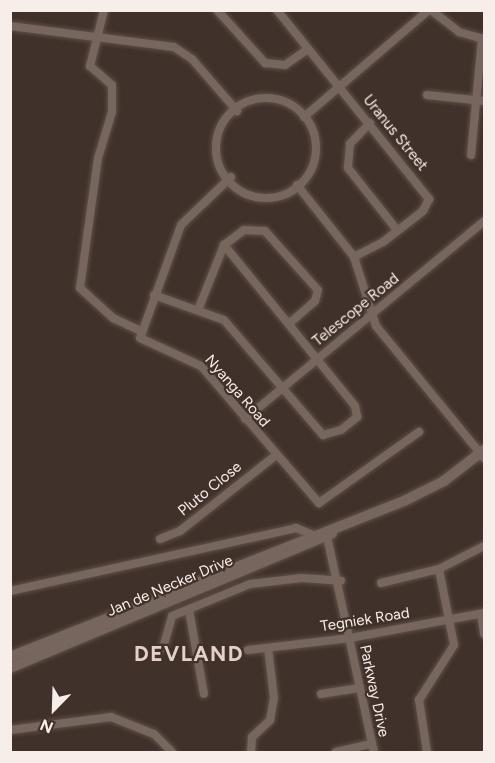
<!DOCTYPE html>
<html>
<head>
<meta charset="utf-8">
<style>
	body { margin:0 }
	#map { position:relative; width:495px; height:763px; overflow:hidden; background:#40312a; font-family:Figtree,sans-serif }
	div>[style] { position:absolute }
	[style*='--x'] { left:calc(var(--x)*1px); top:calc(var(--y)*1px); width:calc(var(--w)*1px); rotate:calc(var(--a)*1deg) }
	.roads { filter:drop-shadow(0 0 2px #5d504a) drop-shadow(0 0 2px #5d504a) }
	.minor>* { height:8px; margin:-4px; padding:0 4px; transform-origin:4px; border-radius:4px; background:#77665d }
	.minor>.ring { margin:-4px; padding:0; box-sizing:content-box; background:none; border:8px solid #77665d; border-radius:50% }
	.secondary>* { height:10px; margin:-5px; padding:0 5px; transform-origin:5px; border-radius:5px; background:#77665d }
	span { translate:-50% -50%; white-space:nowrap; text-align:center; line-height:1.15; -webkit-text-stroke:4.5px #40312a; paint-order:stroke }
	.street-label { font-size:15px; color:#f8eee9 }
	.district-label { font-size:21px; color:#e4d0c7; font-weight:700; letter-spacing:1.5px }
	.frame { position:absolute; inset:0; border:12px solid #f8eee9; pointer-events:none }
	.north { position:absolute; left:24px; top:679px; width:60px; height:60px; -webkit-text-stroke:4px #40312a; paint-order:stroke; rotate:203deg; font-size:16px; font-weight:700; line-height:24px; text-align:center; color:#f8eee9 }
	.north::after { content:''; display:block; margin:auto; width:21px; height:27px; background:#f8eee9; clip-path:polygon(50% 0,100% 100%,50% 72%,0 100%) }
</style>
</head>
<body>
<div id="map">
	<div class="roads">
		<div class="minor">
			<i style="--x:104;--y:10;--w:58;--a:104"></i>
			<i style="--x:90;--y:66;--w:29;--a:41"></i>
			<i style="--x:112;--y:85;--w:27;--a:90"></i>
			<i style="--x:112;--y:112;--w:48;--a:106.9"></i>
			<i style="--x:98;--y:158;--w:131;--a:97.9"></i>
			<i style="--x:80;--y:288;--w:45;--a:42.3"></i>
			<i style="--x:113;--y:318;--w:31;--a:25"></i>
			<i style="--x:217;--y:10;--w:72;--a:47.8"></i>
			<i style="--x:265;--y:63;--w:20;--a:6"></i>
			<i style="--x:285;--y:65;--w:28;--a:-35"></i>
			<i style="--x:277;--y:10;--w:243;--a:51.2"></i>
			<i style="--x:429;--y:199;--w:13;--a:117"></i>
			<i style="--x:423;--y:211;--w:51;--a:142.2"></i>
			<i style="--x:383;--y:242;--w:33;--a:153"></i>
			<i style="--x:431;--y:10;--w:36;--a:38"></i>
			<i style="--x:459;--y:32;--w:26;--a:16"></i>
			<i style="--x:10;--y:26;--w:165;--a:7.3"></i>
			<i style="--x:174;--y:47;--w:22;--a:34"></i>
			<i style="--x:192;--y:59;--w:69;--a:49.1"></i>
			<i style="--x:427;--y:95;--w:57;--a:6"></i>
			<i class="ring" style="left:216px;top:98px;width:92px;height:92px"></i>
			<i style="--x:304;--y:117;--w:165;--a:-40.6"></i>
			<i style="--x:370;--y:123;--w:29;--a:134"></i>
			<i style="--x:350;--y:144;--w:24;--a:95"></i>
			<i style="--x:348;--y:168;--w:79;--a:51.7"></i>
			<i style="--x:471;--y:155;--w:117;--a:-84.6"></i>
			<i style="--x:231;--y:177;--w:69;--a:136.2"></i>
			<i style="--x:181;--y:225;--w:120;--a:109.9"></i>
			<i style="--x:140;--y:338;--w:67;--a:24.7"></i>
			<i style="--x:201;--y:366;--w:181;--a:49.3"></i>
			<i style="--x:319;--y:503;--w:123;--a:-35.4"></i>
			<i style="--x:297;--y:185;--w:92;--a:51.6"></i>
			<i style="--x:354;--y:257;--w:72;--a:72.3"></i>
			<i style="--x:376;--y:326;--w:171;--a:50.7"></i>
			<i style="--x:154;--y:295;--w:74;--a:19.7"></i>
			<i style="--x:224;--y:320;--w:152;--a:49.3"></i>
			<i style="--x:323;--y:435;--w:19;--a:-16"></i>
			<i style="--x:341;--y:430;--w:21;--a:-39"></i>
			<i style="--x:357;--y:417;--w:11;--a:-100"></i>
			<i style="--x:355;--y:406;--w:208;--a:-129.1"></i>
			<i style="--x:198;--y:310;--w:70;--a:-68.2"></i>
			<i style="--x:224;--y:245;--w:25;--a:-37"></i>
			<i style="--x:244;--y:230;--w:21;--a:3"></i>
			<i style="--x:265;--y:231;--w:79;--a:48.1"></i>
			<i style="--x:318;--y:290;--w:11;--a:105"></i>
			<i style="--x:315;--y:301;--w:33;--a:139"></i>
			<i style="--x:245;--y:419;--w:310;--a:-39.6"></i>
			<i style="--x:326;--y:532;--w:225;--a:77.7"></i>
			<i style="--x:160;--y:539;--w:22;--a:-22"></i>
			<i style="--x:180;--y:531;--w:121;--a:-38.3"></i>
			<i style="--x:381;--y:583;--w:60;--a:-13.6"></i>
			<i style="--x:439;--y:569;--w:51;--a:-27.1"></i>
			<i style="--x:10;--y:591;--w:293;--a:-12.4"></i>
			<i style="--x:296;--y:528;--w:16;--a:22"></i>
			<i style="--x:189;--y:610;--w:85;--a:79.9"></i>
			<i style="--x:481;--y:614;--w:20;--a:81"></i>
			<i style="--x:163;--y:648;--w:33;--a:-74"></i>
			<i style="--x:172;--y:616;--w:84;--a:-22.3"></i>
			<i style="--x:250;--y:584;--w:52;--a:-6.6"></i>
			<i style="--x:302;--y:578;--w:39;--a:4"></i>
			<i style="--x:248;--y:650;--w:103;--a:-6.7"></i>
			<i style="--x:350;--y:638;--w:136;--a:-10.6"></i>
			<i style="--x:321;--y:694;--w:37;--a:-9"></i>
			<i style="--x:10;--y:730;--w:102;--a:-7.3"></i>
			<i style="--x:111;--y:717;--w:46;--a:21.6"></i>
			<i style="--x:154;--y:734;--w:25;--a:45"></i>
			<i style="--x:251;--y:752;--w:15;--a:-86"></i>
			<i style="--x:252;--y:737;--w:25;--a:-43"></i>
			<i style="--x:270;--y:720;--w:22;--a:-80"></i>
			<i style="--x:274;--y:698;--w:50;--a:-96.8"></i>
			<i style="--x:336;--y:752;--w:36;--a:-13"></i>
			<i style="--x:427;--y:752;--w:53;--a:-98.7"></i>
			<i style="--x:419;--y:700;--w:65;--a:-57.5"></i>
			<i style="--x:454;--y:645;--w:77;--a:-101.2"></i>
		</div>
		<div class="secondary">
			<i style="--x:10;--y:657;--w:424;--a:-21.6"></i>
			<i style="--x:404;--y:501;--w:45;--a:-26.6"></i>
			<i style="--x:444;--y:481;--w:51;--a:-37.8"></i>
			<i style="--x:10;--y:668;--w:349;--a:-22.7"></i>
		</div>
	</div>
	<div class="street-label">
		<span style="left:395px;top:133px;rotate:51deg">Uranus Street</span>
		<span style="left:356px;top:310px;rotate:-39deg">Telescope Road</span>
		<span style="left:237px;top:391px;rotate:49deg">Nyanga Road</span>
		<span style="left:210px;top:489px;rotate:-39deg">Pluto Close</span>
		<span style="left:170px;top:586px;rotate:-23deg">Jan de Necker Drive</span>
		<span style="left:365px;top:620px;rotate:-9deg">Tegniek Road</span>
		<span style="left:374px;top:691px;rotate:78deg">Parkway Drive</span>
	</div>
	<div class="district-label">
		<span style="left:189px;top:654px">DEVLAND</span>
	</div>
	<div class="frame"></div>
	<div class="north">N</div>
</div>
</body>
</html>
